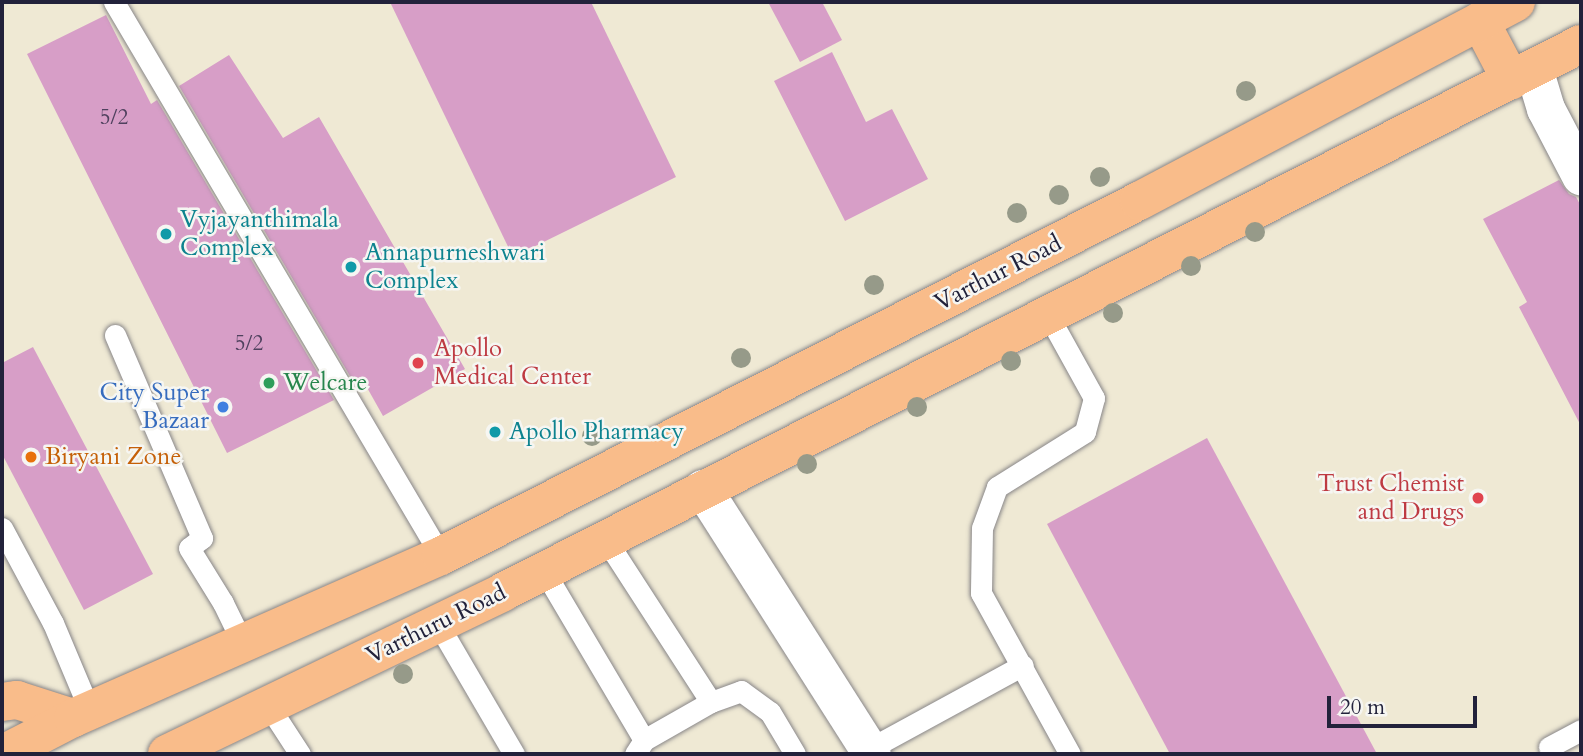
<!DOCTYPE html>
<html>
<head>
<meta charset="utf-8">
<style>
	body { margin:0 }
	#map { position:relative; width:1583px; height:756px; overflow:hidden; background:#efe9d4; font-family:Cardo,serif }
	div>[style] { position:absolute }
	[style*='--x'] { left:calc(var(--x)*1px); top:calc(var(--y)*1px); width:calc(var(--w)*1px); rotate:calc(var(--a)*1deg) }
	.building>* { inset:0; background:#d79ec7 }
	.roads { filter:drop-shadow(0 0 2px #888688) drop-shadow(0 0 2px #888688) }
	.service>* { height:21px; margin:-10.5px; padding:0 10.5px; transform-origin:10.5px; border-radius:10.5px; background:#fff }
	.minor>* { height:38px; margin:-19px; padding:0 19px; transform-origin:19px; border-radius:19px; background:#fff }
	.tertiary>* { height:38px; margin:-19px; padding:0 19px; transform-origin:19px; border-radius:19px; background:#fff }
	.primary>* { height:38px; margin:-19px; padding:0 19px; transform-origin:19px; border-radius:19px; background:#f9bc8a }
	.trees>* { width:20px; height:20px; margin:-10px; border-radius:50%; background:#969a89 }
	.dots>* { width:19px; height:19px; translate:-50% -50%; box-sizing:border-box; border:4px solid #f6f6f2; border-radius:50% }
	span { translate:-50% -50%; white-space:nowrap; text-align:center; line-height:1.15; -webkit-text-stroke:5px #f6f6f2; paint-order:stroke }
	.number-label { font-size:21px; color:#4f415e }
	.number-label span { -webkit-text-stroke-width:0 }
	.culture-label { font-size:24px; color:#0d838f }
	.left { translate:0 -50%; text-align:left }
	.street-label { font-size:24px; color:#22223b }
	.health-label { font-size:24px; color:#be3a42 }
	.right { translate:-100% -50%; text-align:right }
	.leisure-label { font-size:24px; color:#27864d }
	.shop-label { font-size:24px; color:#366cbe }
	.food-label { font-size:24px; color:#c56008 }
	.frame { position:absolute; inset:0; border:4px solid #22223b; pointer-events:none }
	.scale { position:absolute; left:1327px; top:696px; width:150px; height:32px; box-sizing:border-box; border:4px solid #22223b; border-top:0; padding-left:9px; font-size:21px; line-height:24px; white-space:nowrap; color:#22223b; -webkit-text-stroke:5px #f6f6f2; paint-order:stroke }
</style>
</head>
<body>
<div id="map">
	<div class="building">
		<i style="clip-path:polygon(390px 2px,591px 2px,676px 177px,513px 257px)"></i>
		<i style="clip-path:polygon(768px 2px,822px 2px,842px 40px,800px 62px)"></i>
		<i style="clip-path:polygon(106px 15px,151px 104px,157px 100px,334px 400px,227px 453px,27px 54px)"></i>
		<i style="clip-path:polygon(832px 52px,866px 122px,892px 109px,928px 179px,845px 221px,774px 81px)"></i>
		<i style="clip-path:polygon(229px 55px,283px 138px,319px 117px,465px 369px,383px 416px,365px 384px,357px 388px,179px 86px)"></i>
		<i style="clip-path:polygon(1559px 180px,1569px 194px,1576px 197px,1581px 206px,1581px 426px,1519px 307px,1527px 302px,1483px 219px)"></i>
		<i style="clip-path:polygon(33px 347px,153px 574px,84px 610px,2px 454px,2px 363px)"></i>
		<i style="clip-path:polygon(1207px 438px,1377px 754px,1170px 754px,1047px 524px)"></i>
	</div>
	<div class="roads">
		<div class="service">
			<i style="--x:114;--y:2;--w:643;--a:59.45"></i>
			<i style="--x:1048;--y:315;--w:95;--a:61"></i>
			<i style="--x:1094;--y:398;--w:35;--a:105"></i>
			<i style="--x:1085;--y:432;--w:104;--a:148"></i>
			<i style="--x:997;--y:487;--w:44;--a:110.1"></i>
			<i style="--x:982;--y:528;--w:65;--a:90.9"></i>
			<i style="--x:981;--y:593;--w:184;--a:61.1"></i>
			<i style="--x:115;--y:335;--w:221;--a:66.8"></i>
			<i style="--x:202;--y:538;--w:16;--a:142"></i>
			<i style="--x:189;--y:548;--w:65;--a:58.3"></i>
			<i style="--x:223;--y:603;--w:46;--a:64"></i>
			<i style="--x:2;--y:528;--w:108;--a:61.8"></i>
			<i style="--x:53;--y:623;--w:95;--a:67.2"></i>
			<i style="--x:606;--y:540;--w:193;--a:57.1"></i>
			<i style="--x:544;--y:571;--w:196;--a:59.4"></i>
			<i style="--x:438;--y:624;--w:151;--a:59.7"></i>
			<i style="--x:268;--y:705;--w:59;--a:56.9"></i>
			<i style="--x:1549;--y:747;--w:36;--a:-28"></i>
			<i style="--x:869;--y:749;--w:175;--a:-28.6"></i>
			<i style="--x:635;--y:754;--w:17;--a:-57"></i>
			<i style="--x:644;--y:740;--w:77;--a:-29.6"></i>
			<i style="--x:711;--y:702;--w:32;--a:-20"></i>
			<i style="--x:741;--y:691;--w:36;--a:36"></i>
			<i style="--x:770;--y:712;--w:49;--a:59.2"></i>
		</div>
		<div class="minor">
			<i style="--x:1534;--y:69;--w:42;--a:73.3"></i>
			<i style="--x:1546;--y:109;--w:76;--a:62.4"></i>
		</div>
		<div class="tertiary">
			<i style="--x:703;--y:489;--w:314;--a:57.5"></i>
		</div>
		<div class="primary">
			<i style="--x:1480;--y:21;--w:67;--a:62.3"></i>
			<i style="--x:2;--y:702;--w:15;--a:-8"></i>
			<i style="--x:17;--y:700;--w:59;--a:17.8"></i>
			<i style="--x:3;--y:754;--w:79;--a:-27.2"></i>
			<i style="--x:73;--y:718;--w:402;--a:-23.8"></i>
			<i style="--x:441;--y:556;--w:783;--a:-26.96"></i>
			<i style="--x:1139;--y:201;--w:426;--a:-27.8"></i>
			<i style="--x:167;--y:754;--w:373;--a:-25.7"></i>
			<i style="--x:503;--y:592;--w:1209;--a:-26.95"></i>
		</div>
	</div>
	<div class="trees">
		<i style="left:1246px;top:91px"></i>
		<i style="left:1100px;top:177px"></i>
		<i style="left:1059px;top:195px"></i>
		<i style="left:1017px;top:213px"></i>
		<i style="left:1255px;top:232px"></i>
		<i style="left:1191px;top:266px"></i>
		<i style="left:874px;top:285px"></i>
		<i style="left:1113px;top:313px"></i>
		<i style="left:741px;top:358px"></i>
		<i style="left:1011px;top:361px"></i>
		<i style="left:917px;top:407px"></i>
		<i style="left:592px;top:436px"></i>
		<i style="left:807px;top:464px"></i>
		<i style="left:403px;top:674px"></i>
	</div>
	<div class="dots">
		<i style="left:166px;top:234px;background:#0f9aa8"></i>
		<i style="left:351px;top:267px;background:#0f9aa8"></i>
		<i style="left:418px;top:363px;background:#e0444e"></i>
		<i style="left:269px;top:383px;background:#2e9e5b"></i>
		<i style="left:223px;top:407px;background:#3f7fe0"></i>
		<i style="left:495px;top:432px;background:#0f9aa8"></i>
		<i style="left:31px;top:457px;background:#e8710a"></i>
		<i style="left:1478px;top:498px;background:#e0444e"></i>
	</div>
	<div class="number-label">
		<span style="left:114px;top:118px">5/2</span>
		<span style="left:249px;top:344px">5/2</span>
	</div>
	<div class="culture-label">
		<span class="left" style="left:180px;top:234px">Vyjayanthimala<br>Complex</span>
		<span class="left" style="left:365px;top:267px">Annapurneshwari<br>Complex</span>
		<span class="left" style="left:509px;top:432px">Apollo Pharmacy</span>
	</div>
	<div class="street-label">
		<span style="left:998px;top:273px;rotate:-27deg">Varthur Road</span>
		<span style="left:436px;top:624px;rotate:-26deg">Varthuru Road</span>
	</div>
	<div class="health-label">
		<span class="left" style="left:434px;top:363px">Apollo<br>Medical Center</span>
		<span class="right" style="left:1464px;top:498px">Trust Chemist<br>and Drugs</span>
	</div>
	<div class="leisure-label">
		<span class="left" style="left:283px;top:383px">Welcare</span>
	</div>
	<div class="shop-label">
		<span class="right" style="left:209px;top:407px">City Super<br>Bazaar</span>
	</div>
	<div class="food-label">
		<span class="left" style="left:45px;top:457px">Biryani Zone</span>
	</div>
	<div class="frame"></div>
	<div class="scale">20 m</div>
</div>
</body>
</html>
